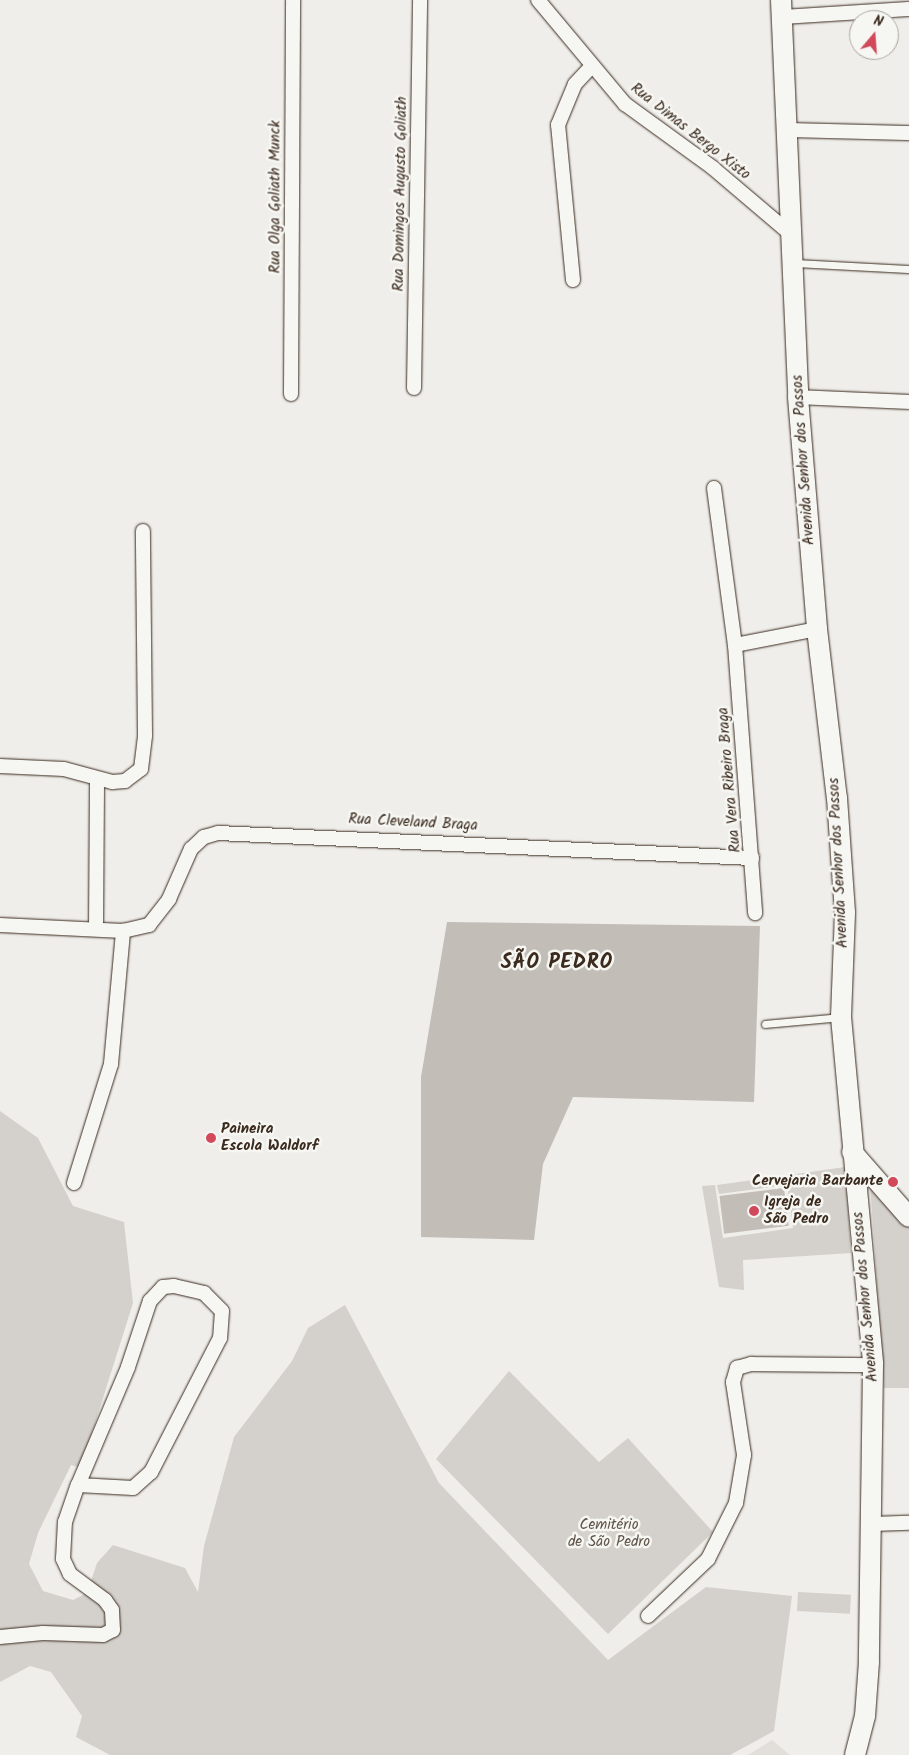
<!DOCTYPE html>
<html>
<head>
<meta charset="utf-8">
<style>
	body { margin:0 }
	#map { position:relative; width:909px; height:1755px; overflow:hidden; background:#efeeea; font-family:Kalam,sans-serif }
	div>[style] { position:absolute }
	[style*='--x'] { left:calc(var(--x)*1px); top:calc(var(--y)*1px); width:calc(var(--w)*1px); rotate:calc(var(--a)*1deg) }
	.built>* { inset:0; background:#e2dfdb }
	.green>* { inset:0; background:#d4d1cc; transform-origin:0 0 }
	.building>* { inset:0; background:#c2bdb7; transform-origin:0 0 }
	.roads { filter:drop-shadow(0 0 1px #3b2a1e) drop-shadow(0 0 1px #3b2a1e) }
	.lane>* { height:7px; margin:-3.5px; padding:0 3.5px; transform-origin:3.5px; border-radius:3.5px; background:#f6f6f2 }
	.street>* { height:14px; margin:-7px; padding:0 7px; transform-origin:7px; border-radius:7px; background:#f6f6f2 }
	.secondary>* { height:20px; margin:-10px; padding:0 10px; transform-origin:10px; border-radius:10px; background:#f6f6f2 }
	.dots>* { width:14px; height:14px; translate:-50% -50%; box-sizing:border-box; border:2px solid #f6f6f2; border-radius:50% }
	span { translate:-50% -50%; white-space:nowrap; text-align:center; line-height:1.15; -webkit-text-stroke:5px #f6f6f2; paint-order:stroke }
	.street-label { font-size:15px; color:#3b2a1e }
	.poi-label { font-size:15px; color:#3b2a1e; font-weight:700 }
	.left { translate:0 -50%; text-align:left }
	.right { translate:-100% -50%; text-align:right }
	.park-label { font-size:15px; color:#61544a }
	.district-label { font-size:20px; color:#3b2a1e; font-weight:700; letter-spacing:1px }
	.north { position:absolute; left:849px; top:10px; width:50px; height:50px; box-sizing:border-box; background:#f6f6f2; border:1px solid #aba49d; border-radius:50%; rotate:18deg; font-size:14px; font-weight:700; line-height:20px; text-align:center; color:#3b2a1e }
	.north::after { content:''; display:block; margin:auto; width:18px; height:22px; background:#d1495b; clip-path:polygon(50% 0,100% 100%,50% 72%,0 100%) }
</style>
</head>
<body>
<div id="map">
	<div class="built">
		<i style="clip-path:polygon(772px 1740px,790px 1755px,748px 1755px)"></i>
	</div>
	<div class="green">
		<i style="clip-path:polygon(0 1111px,38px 1138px,73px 1206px,124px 1222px,133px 1303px,81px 1468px,71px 1465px,38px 1533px,29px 1564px,43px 1591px,73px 1600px,87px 1593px,97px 1563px,113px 1545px,185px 1568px,198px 1592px,204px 1546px,234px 1437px,292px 1361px,308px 1328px,345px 1305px,439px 1483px,608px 1660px,706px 1587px,792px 1596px,774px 1731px,730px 1755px,110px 1755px,76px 1737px,82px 1716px,51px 1672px,30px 1666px,0 1682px)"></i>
		<i style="clip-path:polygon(845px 1167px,851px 1253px,743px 1260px,744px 1290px,719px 1287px,702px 1186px,715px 1185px,723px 1238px,793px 1228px,787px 1185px,719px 1194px,717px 1185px)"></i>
		<i style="clip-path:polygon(870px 1183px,909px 1226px,909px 1388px,884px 1388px)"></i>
		<i style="clip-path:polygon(509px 1371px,599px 1462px,628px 1438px,713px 1532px,608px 1634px,436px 1459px)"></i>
		<i style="left:798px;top:1592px;width:53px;height:19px;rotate:3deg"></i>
	</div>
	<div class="building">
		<i style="clip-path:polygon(447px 922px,760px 926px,754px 1102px,573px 1097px,543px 1164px,534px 1240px,421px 1237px,421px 1077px)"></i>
		<i style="left:784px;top:1188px;width:38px;height:65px;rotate:83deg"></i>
	</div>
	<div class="roads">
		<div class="lane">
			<i style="--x:794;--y:263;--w:115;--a:3"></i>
			<i style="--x:765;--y:1024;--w:76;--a:-5.3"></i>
		</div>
		<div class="street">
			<i style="--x:538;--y:0;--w:136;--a:50.1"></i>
			<i style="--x:625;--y:104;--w:109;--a:36"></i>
			<i style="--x:713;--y:168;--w:104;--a:40.3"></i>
			<i style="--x:782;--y:17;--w:127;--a:-3.6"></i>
			<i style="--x:786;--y:130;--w:123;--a:1.4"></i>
			<i style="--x:573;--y:280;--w:156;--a:-95.5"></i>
			<i style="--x:558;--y:125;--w:44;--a:-67.5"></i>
			<i style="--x:575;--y:84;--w:23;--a:-47"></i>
			<i style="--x:414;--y:388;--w:388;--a:-89.1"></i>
			<i style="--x:291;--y:394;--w:394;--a:-89.7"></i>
			<i style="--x:798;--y:397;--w:111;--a:2.6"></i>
			<i style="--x:714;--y:488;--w:158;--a:82.4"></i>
			<i style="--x:735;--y:645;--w:269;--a:85.7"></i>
			<i style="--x:735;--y:645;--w:84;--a:-11"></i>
			<i style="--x:0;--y:766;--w:64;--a:2.7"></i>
			<i style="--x:64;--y:769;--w:50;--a:15.2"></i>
			<i style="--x:112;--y:782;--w:13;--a:-4"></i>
			<i style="--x:125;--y:781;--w:20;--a:-37"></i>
			<i style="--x:141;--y:769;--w:34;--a:-83"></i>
			<i style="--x:145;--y:735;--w:204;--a:-90.6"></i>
			<i style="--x:0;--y:925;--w:123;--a:2.8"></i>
			<i style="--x:123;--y:931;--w:27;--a:-13"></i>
			<i style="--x:149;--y:925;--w:33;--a:-52"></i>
			<i style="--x:169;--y:899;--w:55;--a:-66.3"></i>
			<i style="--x:191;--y:849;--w:18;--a:-43"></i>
			<i style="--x:204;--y:837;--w:15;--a:-16"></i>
			<i style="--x:218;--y:833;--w:535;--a:2.68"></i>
			<i style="--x:96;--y:928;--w:149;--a:-89.6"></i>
			<i style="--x:74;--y:1183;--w:125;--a:-72.7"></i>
			<i style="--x:111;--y:1064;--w:134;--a:-84.8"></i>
			<i style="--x:872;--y:1524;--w:37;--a:-2"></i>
			<i style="--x:648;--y:1616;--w:83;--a:-43.5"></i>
			<i style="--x:708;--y:1559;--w:63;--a:-63.4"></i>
			<i style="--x:736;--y:1503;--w:49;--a:-80.5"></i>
			<i style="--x:744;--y:1455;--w:74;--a:-98.6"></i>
			<i style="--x:733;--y:1382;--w:15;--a:-74"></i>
			<i style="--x:737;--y:1368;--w:15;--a:-16"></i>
			<i style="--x:751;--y:1364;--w:122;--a:0.5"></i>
			<i style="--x:0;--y:1637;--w:43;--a:-5.3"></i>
			<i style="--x:43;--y:1633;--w:60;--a:1.9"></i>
			<i style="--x:103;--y:1635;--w:11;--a:-27"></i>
			<i style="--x:113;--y:1630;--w:20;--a:-93"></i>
			<i style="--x:112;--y:1610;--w:12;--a:-125"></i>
			<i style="--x:105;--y:1600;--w:44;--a:-143.4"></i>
			<i style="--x:70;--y:1574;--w:17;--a:-115"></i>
			<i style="--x:63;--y:1559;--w:37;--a:-87"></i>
			<i style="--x:65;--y:1522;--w:39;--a:-71"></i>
			<i style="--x:78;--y:1485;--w:128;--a:-67"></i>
			<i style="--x:128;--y:1367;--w:70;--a:-71.6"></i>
			<i style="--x:150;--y:1301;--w:19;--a:-47"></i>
			<i style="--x:163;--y:1287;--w:11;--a:-5"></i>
			<i style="--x:174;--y:1286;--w:31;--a:13"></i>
			<i style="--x:204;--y:1293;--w:25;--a:45"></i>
			<i style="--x:222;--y:1311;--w:27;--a:94"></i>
			<i style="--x:220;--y:1338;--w:151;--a:117.2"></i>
			<i style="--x:151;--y:1472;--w:24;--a:138"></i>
			<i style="--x:133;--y:1488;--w:55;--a:-176.9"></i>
		</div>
		<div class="secondary">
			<i style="--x:781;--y:0;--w:397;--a:87.5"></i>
			<i style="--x:798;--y:397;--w:233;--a:85.3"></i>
			<i style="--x:817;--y:629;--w:170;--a:83.3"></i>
			<i style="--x:837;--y:798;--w:115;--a:86"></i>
			<i style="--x:845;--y:913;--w:104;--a:92.2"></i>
			<i style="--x:841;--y:1017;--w:349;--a:84.7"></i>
			<i style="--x:873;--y:1365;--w:297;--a:90.8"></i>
			<i style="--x:869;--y:1662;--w:54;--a:94.2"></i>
			<i style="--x:865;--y:1716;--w:40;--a:104.4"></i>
			<i style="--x:852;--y:1152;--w:86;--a:48.8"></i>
		</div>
	</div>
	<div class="dots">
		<i style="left:211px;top:1138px;background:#d1495b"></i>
		<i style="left:893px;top:1182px;background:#d1495b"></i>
		<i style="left:754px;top:1211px;background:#d1495b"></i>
	</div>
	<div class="street-label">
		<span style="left:690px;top:132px;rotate:38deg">Rua Dimas Bergo Xisto</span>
		<span style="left:401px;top:194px;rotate:-89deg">Rua Domingos Augusto Goliath</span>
		<span style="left:276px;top:197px;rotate:-90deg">Rua Olga Goliath Munck</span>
		<span style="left:804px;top:460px;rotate:-94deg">Avenida Senhor dos Passos</span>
		<span style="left:730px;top:780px;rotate:-95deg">Rua Vera Ribeiro Braga</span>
		<span style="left:413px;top:823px;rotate:3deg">Rua Cleveland Braga</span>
		<span style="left:839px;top:863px;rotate:-93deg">Avenida Senhor dos Passos</span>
		<span style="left:866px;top:1297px;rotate:-95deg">Avenida Senhor dos Passos</span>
	</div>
	<div class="poi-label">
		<span class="left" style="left:221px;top:1138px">Paineira<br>Escola Waldorf</span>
		<span class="right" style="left:883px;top:1182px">Cervejaria Barbante</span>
		<span class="left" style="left:764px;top:1211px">Igreja de<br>São Pedro</span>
	</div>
	<div class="park-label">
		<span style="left:609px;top:1534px">Cemitério<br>de São Pedro</span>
	</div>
	<div class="district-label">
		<span style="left:557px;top:963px">SÃO PEDRO</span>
	</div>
	<div class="north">N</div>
</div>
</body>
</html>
